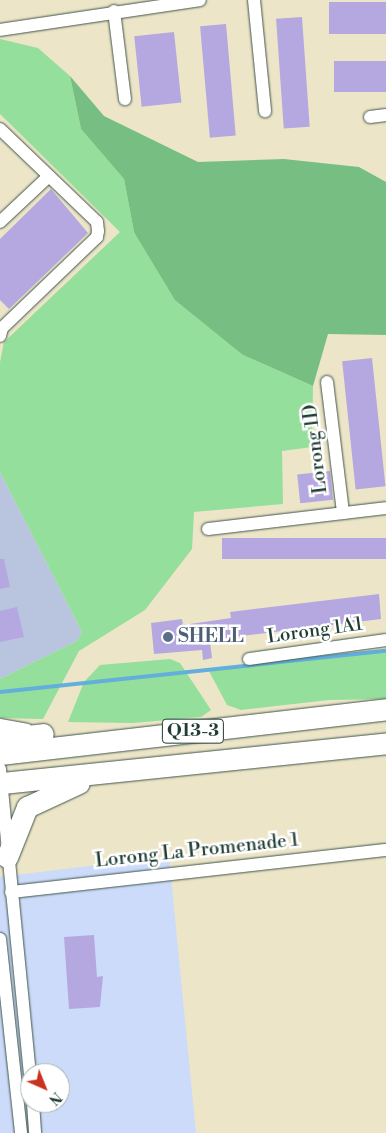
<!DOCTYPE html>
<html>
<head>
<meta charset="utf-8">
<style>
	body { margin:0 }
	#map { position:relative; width:386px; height:1133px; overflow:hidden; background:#ede5c8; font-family:"Libre Bodoni",serif }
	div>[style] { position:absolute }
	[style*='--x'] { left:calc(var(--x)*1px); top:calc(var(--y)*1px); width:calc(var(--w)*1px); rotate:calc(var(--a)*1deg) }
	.built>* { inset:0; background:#cddbfa }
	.industrial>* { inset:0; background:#b9c5de }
	.green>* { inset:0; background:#94df9b }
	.forest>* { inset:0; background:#77be83 }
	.stream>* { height:4px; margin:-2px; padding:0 2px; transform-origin:2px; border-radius:2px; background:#62afdb }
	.building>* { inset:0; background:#b5a8e0; transform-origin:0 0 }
	.roads { filter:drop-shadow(0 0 1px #3e564a) drop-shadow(0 0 1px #3e564a) }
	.minor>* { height:12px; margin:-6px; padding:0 6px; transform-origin:6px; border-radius:6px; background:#fff }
	.trunk>* { height:21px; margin:-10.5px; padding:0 10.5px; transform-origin:10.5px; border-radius:10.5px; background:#fff }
	.dots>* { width:14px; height:14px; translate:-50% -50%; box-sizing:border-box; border:2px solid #fff; border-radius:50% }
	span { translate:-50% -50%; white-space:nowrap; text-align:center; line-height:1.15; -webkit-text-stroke:5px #fff; paint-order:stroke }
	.shield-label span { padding:1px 4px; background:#fff; border:1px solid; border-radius:4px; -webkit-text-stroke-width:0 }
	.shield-label { font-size:18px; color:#1f3d34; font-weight:700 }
	.street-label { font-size:19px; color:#1f3d34 }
	.service-label { font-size:19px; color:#4e5e75; font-weight:700 }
	.left { translate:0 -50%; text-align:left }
	.north { position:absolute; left:20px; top:1063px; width:50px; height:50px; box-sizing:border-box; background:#fff; border:1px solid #a5b1ae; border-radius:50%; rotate:136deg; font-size:14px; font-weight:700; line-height:20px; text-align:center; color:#1f3d34 }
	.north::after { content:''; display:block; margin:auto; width:18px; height:22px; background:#c8321e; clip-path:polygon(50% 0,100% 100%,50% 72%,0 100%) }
</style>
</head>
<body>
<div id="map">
	<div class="built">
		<i style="clip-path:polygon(evenodd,169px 856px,196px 1133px,0 1133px,0 877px,169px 856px,30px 1073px,60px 1073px,60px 1103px,30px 1103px,30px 1073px)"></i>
	</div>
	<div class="industrial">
		<i style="clip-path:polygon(0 472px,82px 632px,77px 641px,0 679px)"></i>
	</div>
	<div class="green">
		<i style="clip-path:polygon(0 39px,38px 48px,70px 76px,81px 129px,124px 179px,134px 232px,243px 355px,313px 386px,312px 447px,282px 451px,283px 504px,194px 512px,192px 549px,145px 610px,79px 651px,43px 719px,0 718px,0 679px,77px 641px,82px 632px,0 472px,0 362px,4px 342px,120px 232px,0 114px)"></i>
		<i style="clip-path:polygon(386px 651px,386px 699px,329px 700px,241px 710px,227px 705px,209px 671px)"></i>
		<i style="clip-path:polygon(170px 659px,180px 663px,211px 710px,201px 717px,133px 723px,68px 722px,84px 682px,100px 665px)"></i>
	</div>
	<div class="forest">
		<i style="clip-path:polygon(70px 76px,104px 116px,198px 162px,284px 159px,359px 167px,386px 182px,386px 335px,328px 334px,313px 386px,243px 355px,175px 300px,134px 232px,124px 179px,81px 129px)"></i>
	</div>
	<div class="stream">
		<i style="--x:0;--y:692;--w:388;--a:-6.1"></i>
	</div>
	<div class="building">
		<i style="left:386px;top:2px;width:32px;height:57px;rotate:90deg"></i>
		<i style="left:302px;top:17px;width:110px;height:26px;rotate:86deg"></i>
		<i style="left:226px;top:24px;width:112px;height:26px;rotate:85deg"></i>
		<i style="left:174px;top:32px;width:71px;height:40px;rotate:84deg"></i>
		<i style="left:386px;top:61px;width:31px;height:52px;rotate:90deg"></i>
		<i style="clip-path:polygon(51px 189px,88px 233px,9px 309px,0 300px,0 239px)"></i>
		<i style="left:372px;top:358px;width:129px;height:30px;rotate:84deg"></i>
		<i style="left:330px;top:471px;width:29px;height:33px;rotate:84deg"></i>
		<i style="left:386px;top:538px;width:21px;height:164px;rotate:90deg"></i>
		<i style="clip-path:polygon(0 559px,4px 559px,10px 587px,0 589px)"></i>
		<i style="clip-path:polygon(379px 594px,381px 619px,216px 639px,210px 642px,212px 658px,203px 660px,202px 650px,154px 654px,151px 623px,182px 619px,183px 625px,231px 618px,230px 612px)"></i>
		<i style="clip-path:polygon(17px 607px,24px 637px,0 642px,0 611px)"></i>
		<i style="clip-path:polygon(94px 935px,97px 977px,103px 976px,100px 1007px,69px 1009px,64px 937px)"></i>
	</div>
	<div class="roads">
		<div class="minor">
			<i style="--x:254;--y:0;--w:112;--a:84.3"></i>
			<i style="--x:114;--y:11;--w:89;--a:82.9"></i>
			<i style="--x:0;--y:30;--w:202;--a:-8.5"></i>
			<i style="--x:370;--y:117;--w:16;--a:-7"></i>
			<i style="--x:0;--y:129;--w:134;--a:43.8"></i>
			<i style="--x:97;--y:222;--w:9;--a:84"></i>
			<i style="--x:98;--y:231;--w:6;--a:99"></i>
			<i style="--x:97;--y:237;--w:132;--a:136.2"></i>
			<i style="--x:2;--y:328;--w:8;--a:104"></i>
			<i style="--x:0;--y:222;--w:67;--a:-43.2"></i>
			<i style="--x:327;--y:382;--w:132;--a:83"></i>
			<i style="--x:208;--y:529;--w:179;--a:-6.7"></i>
			<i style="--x:249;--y:659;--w:138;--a:-7.9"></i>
			<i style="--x:0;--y:725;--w:27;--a:10"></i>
			<i style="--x:0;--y:769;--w:307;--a:84.4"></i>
			<i style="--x:11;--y:892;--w:377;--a:-6.4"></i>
			<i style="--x:0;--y:939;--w:195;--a:83.8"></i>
			<i style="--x:33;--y:1103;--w:30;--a:86"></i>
		</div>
		<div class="trunk">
			<i style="--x:0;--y:739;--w:43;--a:-6.6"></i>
			<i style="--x:0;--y:754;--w:389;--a:-6.6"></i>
			<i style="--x:2;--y:783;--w:386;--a:-5.9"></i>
			<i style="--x:7;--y:857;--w:54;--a:-68.2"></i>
			<i style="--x:27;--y:807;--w:57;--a:-24.8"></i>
		</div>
	</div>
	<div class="dots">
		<i style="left:168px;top:637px;background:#5c6f8a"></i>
	</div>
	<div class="shield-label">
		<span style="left:193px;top:731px">Q13-3</span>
	</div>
	<div class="street-label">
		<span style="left:316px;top:449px;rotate:-97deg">Lorong 1D</span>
		<span style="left:315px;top:631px;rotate:-8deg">Lorong 1A1</span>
		<span style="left:197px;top:851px;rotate:-6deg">Lorong La Promenade 1</span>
	</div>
	<div class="service-label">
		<span class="left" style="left:178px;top:637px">SHELL</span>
	</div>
	<div class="north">N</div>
</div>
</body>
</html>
